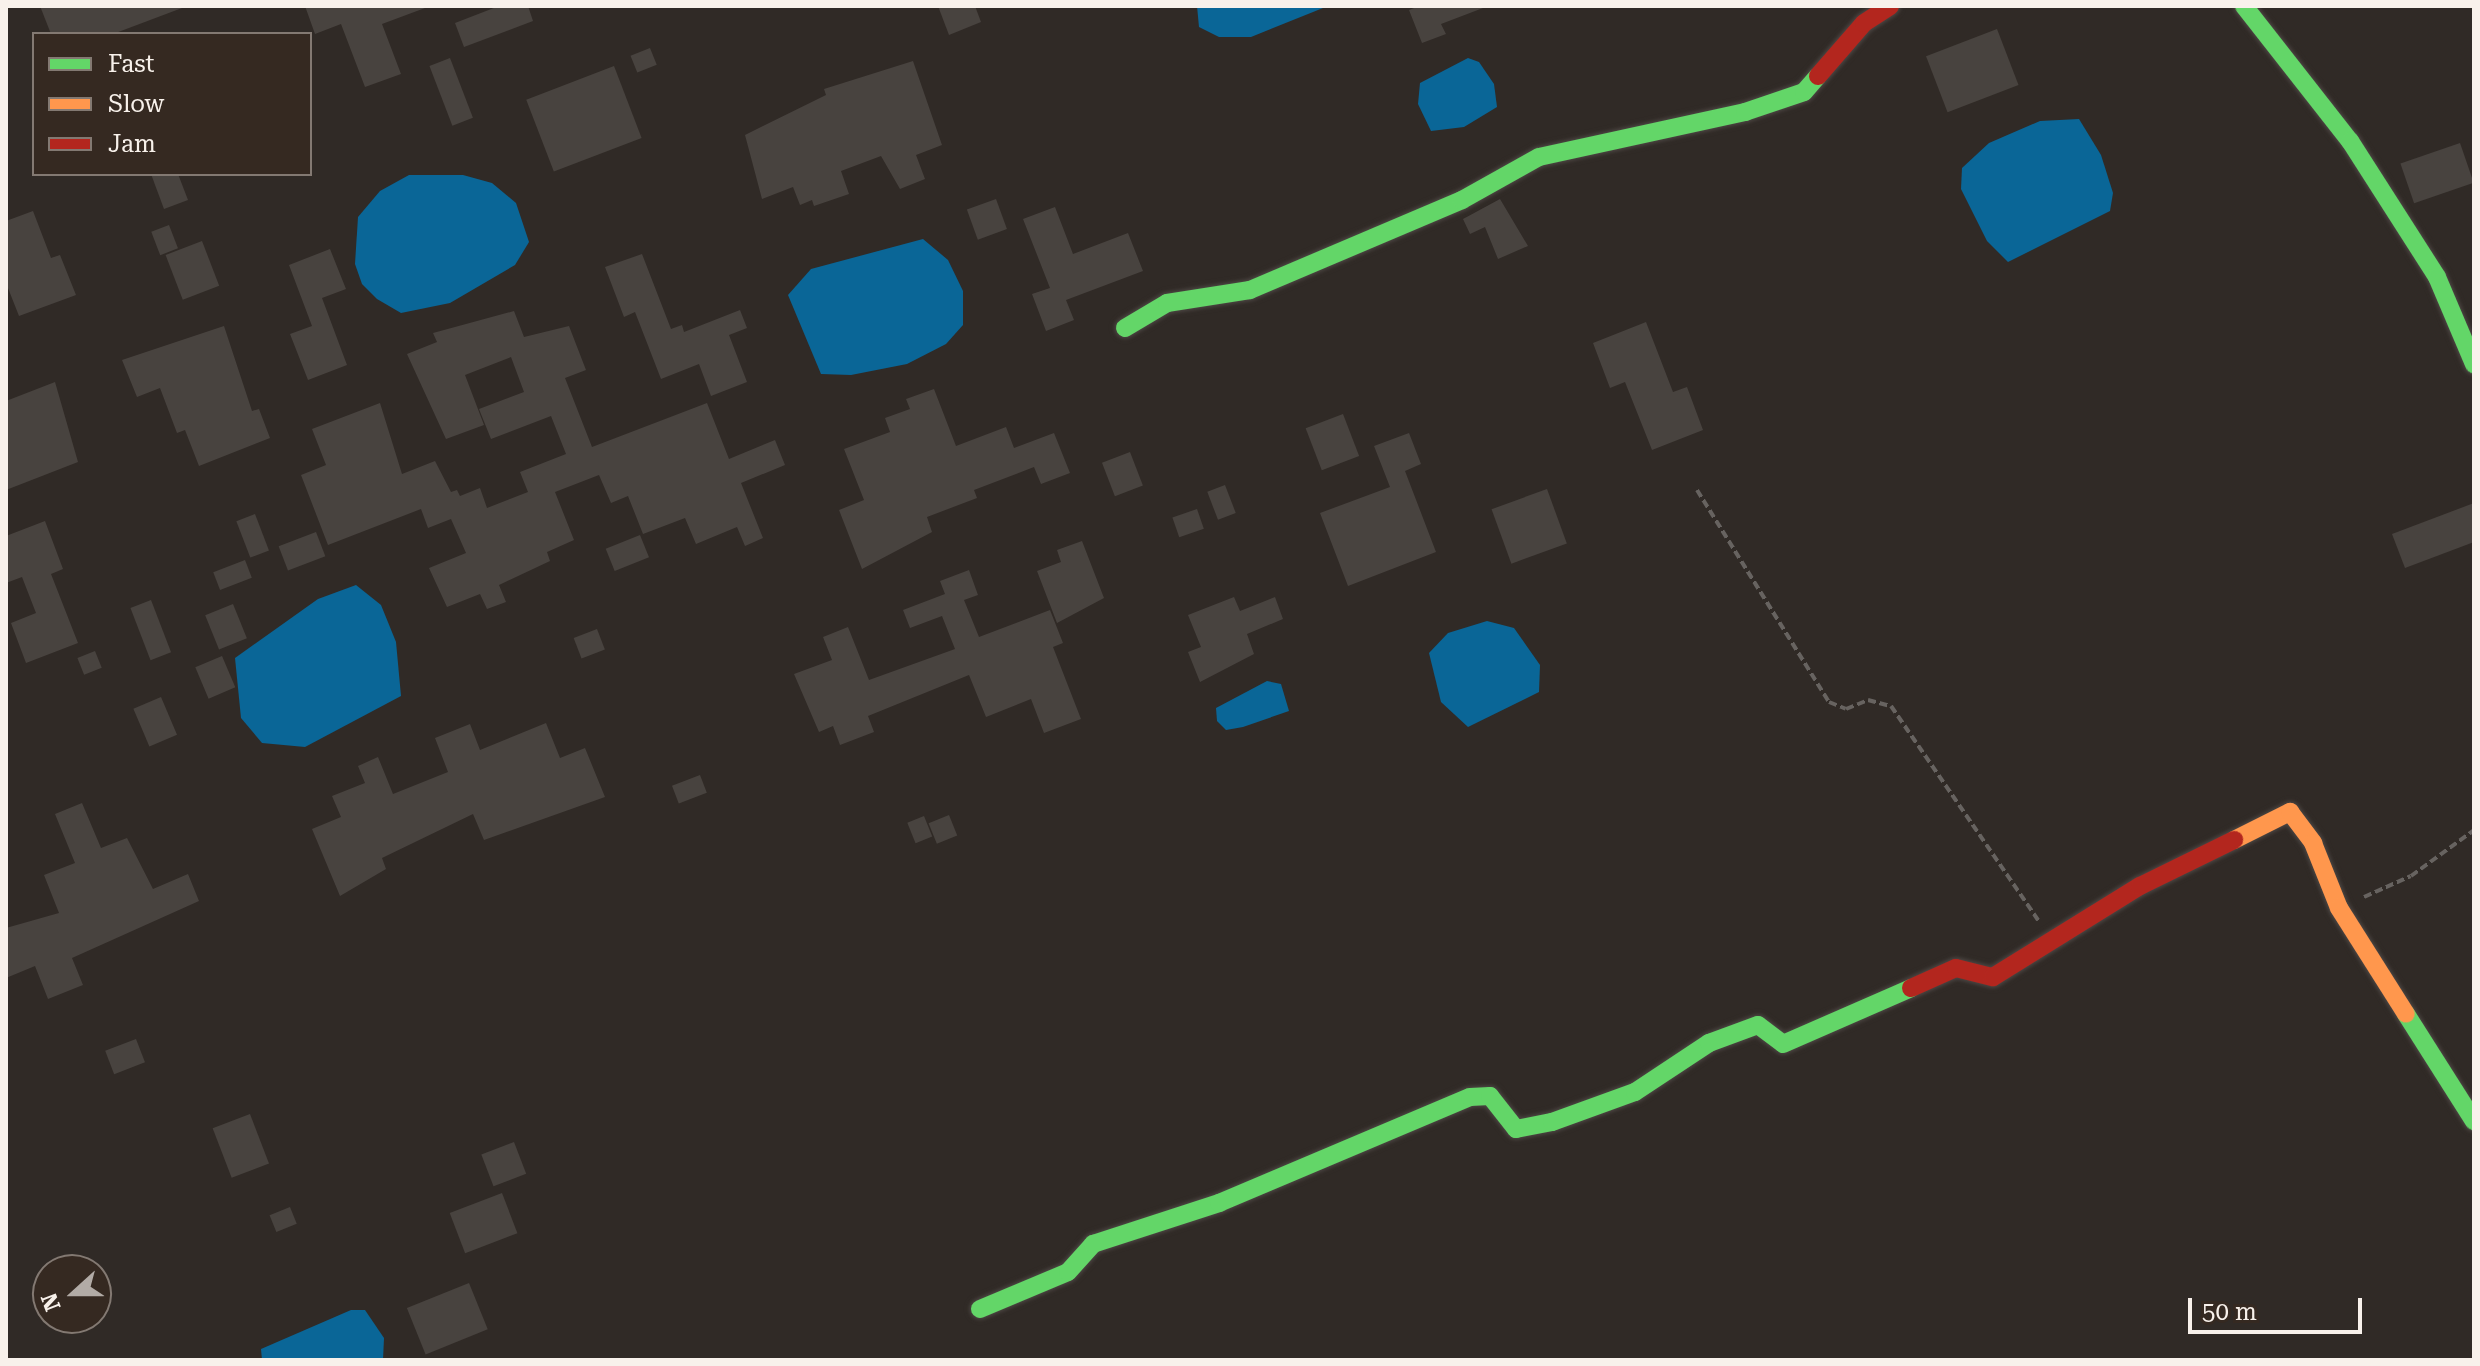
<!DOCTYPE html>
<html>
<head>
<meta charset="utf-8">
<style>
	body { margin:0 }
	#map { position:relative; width:2480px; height:1366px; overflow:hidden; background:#302a26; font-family:"Roboto Serif",serif }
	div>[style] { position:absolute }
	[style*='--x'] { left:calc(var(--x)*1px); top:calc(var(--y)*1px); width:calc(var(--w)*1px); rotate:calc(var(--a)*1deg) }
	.water>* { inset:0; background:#0a6697 }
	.building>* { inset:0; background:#48433f; transform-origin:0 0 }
	.path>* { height:4px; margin-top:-2px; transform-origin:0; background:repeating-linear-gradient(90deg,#676360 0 8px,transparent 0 12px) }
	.roads { filter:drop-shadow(0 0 2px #4d4744) drop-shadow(0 0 2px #4d4744) }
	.fast>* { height:18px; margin:-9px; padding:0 9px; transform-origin:9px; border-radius:9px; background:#63d668 }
	.slow>* { height:18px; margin:-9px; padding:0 9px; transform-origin:9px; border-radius:9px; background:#ff974d }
	.jam>* { height:18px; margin:-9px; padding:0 9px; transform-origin:9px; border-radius:9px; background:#b3261e }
	span { translate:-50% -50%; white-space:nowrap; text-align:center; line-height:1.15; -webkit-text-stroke:8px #352921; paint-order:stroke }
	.frame { position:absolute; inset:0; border:8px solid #f8f1eb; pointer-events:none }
	.legend { position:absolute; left:32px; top:32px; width:280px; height:144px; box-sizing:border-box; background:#352921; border:2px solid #837972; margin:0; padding:10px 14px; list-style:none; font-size:24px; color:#f8f1eb }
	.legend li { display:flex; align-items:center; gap:16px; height:40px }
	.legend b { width:40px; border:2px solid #837972 }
	.north { position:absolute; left:32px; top:1254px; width:80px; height:80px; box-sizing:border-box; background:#352921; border:2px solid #837972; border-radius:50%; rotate:249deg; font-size:22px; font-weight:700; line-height:32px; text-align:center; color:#f8f1eb }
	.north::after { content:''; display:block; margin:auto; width:28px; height:36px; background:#b2aba6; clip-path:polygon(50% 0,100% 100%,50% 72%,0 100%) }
	.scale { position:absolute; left:2188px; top:1298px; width:174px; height:36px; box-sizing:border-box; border:4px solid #f8f1eb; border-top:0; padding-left:10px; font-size:24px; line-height:28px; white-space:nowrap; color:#f8f1eb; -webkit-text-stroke:6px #352921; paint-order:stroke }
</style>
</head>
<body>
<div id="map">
	<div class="water">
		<i style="clip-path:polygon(1197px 6px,1328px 6px,1251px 37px,1219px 37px,1199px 27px)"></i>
		<i style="clip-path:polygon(1468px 58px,1479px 62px,1494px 84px,1497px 107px,1464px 127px,1431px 131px,1418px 104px,1420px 83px)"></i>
		<i style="clip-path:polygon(2079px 119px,2101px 155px,2113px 193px,2110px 211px,2008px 262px,1987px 241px,1961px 189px,1962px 168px,1989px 143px,2040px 121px)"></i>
		<i style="clip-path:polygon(409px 175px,463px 175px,492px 183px,516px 203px,529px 242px,515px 265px,450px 303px,401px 313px,377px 299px,362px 284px,355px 264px,358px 217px,380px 191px)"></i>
		<i style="clip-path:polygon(923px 239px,948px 260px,963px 291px,963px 325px,946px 344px,907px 364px,851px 375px,821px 374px,788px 295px,811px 269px)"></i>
		<i style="clip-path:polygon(356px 585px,381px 605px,396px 642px,401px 696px,305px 747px,262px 743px,241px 718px,235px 658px,318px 599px)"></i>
		<i style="clip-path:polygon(1487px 621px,1514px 628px,1540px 665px,1539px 692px,1468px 727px,1441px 702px,1429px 653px,1448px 633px)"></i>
		<i style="clip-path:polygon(1267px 681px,1281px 684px,1289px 711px,1243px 727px,1226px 730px,1217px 721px,1216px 708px)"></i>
		<i style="clip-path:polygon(351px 1310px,365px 1310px,384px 1338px,383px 1360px,262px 1360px,261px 1349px)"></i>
	</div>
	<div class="building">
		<i style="clip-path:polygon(40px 6px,182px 6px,182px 8px,113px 34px,51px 34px)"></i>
		<i style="clip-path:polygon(305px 6px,425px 6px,425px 8px,382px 24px,401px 74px,365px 87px,341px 24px,315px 34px)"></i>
		<i style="clip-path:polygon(499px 6px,528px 6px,533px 21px,464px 47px,455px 23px)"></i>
		<i style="clip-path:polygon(938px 6px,975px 6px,981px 22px,949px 35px)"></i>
		<i style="clip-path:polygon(1419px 6px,1483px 6px,1483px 8px,1441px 24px,1446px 34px,1422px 43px,1409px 10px)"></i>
		<i style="left:1997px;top:29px;width:60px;height:76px;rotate:69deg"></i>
		<i style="left:650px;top:48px;width:18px;height:21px;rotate:68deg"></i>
		<i style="left:450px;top:58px;width:64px;height:22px;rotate:69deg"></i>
		<i style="clip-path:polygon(913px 61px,942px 145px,916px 155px,925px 179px,900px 189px,881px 156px,841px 171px,849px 194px,814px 206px,812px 200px,800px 205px,793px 187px,762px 199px,745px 135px,826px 95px,824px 89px)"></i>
		<i style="left:614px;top:66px;width:77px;height:94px;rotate:69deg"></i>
		<i style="left:2460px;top:143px;width:42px;height:63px;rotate:71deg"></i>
		<i style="clip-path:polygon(151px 174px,178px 174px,188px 200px,164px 209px)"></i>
		<i style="left:996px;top:199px;width:32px;height:31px;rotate:70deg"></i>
		<i style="clip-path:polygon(1500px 199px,1528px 246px,1498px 259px,1485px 227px,1470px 234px,1463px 219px)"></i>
		<i style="clip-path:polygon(1055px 207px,1073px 254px,1128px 233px,1143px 271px,1066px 300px,1074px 320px,1046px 331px,1032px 294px,1050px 288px,1023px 219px)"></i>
		<i style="clip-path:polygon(33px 211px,51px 258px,60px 255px,76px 295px,19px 316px,6px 283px,6px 221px)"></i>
		<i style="left:169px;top:225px;width:25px;height:19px;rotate:69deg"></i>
		<i style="left:202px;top:241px;width:48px;height:39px;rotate:69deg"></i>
		<i style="clip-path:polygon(330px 249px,346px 289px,322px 298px,347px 365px,308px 380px,290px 334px,312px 326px,289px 265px)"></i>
		<i style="clip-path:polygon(642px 254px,671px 329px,682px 325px,684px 332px,740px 310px,747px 328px,729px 335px,747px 382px,711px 396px,699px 364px,661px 379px,635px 312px,624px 317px,605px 267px)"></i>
		<i style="clip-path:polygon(514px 311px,524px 337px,569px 326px,586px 370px,565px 378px,592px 447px,707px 403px,729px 459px,775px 440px,785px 465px,741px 483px,763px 538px,745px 546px,737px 527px,696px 544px,685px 518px,643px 534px,628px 496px,611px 503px,599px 475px,555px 492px,574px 540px,547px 552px,550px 561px,499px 585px,506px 602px,487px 609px,480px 594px,447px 607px,429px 568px,466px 553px,451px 519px,428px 528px,421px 509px,328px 545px,301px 475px,326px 465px,312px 429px,380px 403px,402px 474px,435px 461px,451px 492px,457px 490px,460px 496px,480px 488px,487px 508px,528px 492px,520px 472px,566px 454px,551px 416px,491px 439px,479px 409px,524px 392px,511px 357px,465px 375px,484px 425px,446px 439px,407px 354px,437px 342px,433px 333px)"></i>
		<i style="clip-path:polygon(1646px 322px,1673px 392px,1687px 387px,1703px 430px,1652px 450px,1625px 382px,1610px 388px,1593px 343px)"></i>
		<i style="clip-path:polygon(224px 326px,252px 411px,259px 409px,270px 438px,199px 466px,185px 430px,177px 433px,160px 388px,137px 397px,122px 360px)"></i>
		<i style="clip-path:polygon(55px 382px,78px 462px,6px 490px,6px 401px)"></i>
		<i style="clip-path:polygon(934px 389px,956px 446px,1006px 427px,1014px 448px,1054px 433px,1070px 473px,1041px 484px,1034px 467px,974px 490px,977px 498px,927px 517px,932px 532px,862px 569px,839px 510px,864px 500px,844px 449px,890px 432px,885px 418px,910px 409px,906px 399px)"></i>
		<i style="left:1343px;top:414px;width:45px;height:40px;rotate:69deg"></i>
		<i style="clip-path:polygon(1409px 433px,1421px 464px,1405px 471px,1436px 552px,1348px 586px,1320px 513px,1390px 487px,1374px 446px)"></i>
		<i style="left:1130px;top:452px;width:36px;height:30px;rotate:69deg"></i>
		<i style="left:1225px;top:485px;width:30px;height:19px;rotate:69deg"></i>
		<i style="left:1547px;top:489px;width:58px;height:59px;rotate:70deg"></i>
		<i style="clip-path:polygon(2474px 503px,2474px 542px,2405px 568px,2392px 534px)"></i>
		<i style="left:1197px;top:509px;width:21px;height:26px;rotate:71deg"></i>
		<i style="left:255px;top:514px;width:39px;height:20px;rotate:69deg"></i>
		<i style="clip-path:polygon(45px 521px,63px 569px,51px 574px,78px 643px,26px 663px,11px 623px,36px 613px,22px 577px,6px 583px,6px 536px)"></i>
		<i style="left:316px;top:532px;width:26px;height:40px;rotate:69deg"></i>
		<i style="left:640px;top:535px;width:24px;height:37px;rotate:68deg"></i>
		<i style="clip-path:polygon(1082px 541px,1104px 598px,1057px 623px,1037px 571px,1061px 562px,1057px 550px)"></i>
		<i style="left:245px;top:560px;width:19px;height:34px;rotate:69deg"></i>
		<i style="clip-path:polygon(969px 570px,978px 595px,964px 600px,979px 637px,1050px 610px,1063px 643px,1053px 647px,1081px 719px,1044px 733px,1031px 699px,986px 717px,969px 675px,868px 716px,874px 732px,840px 745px,833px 726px,819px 732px,794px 674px,832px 660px,823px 637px,848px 627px,869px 680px,955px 649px,942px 616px,910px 628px,903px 610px,945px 594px,940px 581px)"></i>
		<i style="clip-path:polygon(1234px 597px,1240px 611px,1275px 597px,1283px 619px,1247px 634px,1254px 654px,1200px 682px,1188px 652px,1201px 647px,1188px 615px)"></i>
		<i style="left:151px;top:600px;width:56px;height:22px;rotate:69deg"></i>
		<i style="left:233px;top:604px;width:37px;height:30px;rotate:68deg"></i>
		<i style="left:597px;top:629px;width:22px;height:25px;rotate:69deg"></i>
		<i style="left:95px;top:651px;width:18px;height:19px;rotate:68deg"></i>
		<i style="left:222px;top:656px;width:34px;height:29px;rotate:67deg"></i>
		<i style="left:161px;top:697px;width:41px;height:30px;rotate:67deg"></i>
		<i style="clip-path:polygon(546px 723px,560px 758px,585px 748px,605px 797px,484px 840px,473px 814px,382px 858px,386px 869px,340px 896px,312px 829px,341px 817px,332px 796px,365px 783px,358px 766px,378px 757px,393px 794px,448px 772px,435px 738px,470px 724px,480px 750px)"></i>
		<i style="left:700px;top:775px;width:19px;height:30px;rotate:69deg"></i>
		<i style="clip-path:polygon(82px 803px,101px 848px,127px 838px,153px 889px,188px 874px,199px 901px,72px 958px,83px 985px,48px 999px,35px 966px,6px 978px,6px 928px,59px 913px,44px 875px,75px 863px,55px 814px)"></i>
		<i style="left:949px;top:815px;width:22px;height:22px;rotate:68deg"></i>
		<i style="left:924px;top:816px;width:22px;height:18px;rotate:68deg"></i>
		<i style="left:136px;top:1039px;width:25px;height:33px;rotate:69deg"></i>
		<i style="left:250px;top:1114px;width:53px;height:40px;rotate:69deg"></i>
		<i style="left:514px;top:1142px;width:34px;height:35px;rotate:69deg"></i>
		<i style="left:502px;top:1193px;width:43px;height:56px;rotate:69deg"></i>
		<i style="left:290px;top:1207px;width:18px;height:22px;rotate:68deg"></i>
		<i style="left:469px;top:1283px;width:50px;height:67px;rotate:68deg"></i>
	</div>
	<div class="path">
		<i style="--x:1697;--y:490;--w:250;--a:58.1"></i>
		<i style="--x:1829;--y:702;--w:18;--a:22"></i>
		<i style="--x:1846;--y:709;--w:24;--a:-22"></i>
		<i style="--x:1868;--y:700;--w:24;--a:15"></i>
		<i style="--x:1891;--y:706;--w:260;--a:55.5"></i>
		<i style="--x:2364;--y:897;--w:51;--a:-24.1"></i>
		<i style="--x:2411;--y:876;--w:78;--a:-36.1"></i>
	</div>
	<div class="roads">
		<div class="fast">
			<i style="--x:2244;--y:6;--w:172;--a:51.9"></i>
			<i style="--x:2350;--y:141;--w:161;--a:57.4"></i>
			<i style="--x:2437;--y:277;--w:95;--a:67"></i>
			<i style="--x:1125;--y:328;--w:49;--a:-30.8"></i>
			<i style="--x:1167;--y:303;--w:84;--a:-8.9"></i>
			<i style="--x:1250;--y:290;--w:230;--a:-23"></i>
			<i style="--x:1462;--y:200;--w:88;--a:-29.2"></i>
			<i style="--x:1539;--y:157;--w:211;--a:-12.3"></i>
			<i style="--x:1745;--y:112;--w:62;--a:-18.7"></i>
			<i style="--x:1804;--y:92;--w:21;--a:-49"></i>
			<i style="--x:2406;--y:1014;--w:127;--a:57.6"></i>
			<i style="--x:980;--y:1309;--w:95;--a:-22.8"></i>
			<i style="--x:1068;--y:1272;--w:38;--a:-48"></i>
			<i style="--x:1093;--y:1244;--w:133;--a:-18"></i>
			<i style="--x:1219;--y:1203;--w:272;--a:-22.9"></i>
			<i style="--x:1470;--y:1097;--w:20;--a:-3"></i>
			<i style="--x:1490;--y:1096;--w:42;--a:51.8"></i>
			<i style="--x:1516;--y:1129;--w:37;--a:-11"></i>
			<i style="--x:1552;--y:1122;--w:88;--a:-19.9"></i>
			<i style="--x:1635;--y:1092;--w:89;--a:-33.5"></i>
			<i style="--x:1709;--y:1043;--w:52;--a:-20.2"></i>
			<i style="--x:1758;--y:1025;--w:31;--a:37"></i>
			<i style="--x:1783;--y:1044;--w:140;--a:-23.6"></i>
		</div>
		<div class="slow">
			<i style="--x:2234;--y:840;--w:63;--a:-26.6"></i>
			<i style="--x:2290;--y:812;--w:39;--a:53"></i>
			<i style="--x:2313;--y:843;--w:70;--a:68.2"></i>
			<i style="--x:2339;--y:908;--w:125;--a:57.7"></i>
		</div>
		<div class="jam">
			<i style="--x:1818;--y:76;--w:70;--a:-49"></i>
			<i style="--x:1864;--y:23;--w:31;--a:-33"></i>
			<i style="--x:1911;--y:988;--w:49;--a:-24"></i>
			<i style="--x:1956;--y:968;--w:38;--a:14"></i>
			<i style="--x:1993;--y:977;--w:173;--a:-31.8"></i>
			<i style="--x:2140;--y:886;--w:105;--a:-26.1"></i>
		</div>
	</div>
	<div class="frame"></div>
	<ul class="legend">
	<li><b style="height:10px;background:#63d668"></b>Fast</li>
	<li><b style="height:10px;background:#ff974d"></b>Slow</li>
	<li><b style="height:10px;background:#b3261e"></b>Jam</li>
	</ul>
	<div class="north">N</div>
	<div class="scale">50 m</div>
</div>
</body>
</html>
